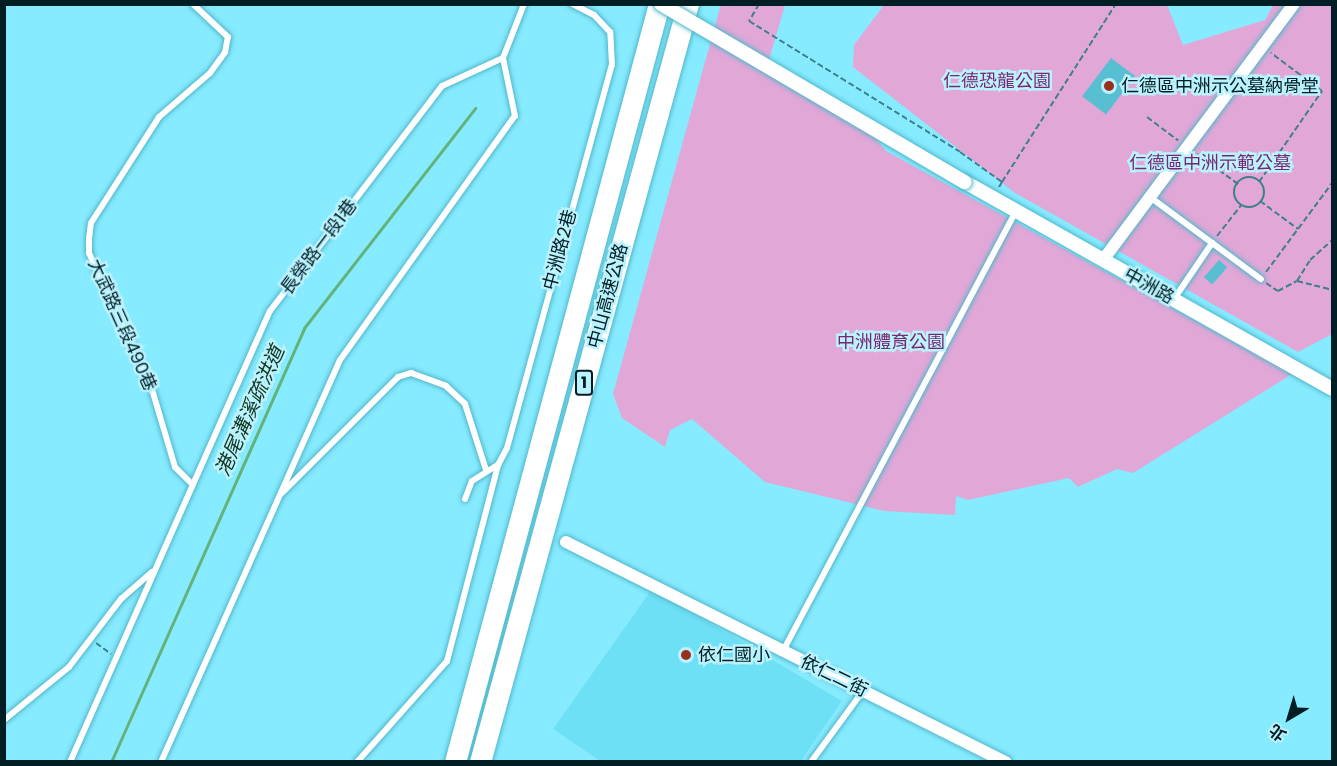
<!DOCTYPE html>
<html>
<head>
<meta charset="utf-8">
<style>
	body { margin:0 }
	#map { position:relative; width:1337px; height:766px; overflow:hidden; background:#87ebff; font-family:Poppins,"Noto Sans TC",sans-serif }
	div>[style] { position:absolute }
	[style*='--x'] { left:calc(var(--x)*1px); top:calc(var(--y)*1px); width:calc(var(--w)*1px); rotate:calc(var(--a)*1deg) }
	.built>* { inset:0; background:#6ee0f6 }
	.green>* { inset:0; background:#e0a7d7 }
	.stream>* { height:3px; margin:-1.5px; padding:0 1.5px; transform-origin:1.5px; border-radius:1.5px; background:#62b37a }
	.building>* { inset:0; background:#58bed2; transform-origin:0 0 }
	.path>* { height:2px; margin-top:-1px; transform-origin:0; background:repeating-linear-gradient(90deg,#3f7e8b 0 6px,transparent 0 9px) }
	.path>.ring { margin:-1px; padding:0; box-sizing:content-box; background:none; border:2px solid #3f7e8b; border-radius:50% }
	.roads { filter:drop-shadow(0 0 2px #50b7ca) drop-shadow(0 0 2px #50b7ca) }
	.service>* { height:6px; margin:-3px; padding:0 3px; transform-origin:3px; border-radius:3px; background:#fff }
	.minor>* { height:12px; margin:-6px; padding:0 6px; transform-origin:6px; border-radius:6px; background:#fff }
	.tertiary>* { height:14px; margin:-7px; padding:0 7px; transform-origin:7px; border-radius:7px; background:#fff }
	.motorway>* { height:21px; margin:-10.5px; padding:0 10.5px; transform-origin:10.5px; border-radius:10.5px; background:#fff }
	.bridges { filter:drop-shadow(0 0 2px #50b7ca) drop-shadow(0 0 2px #50b7ca) }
	.tertiary-bridge>* { height:14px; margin:-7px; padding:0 7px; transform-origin:7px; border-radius:7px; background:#fff }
	.dots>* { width:16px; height:16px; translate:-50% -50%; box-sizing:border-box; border:3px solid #baf2fe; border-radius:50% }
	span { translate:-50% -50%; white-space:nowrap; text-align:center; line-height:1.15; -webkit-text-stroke:5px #baf2fe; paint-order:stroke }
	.shield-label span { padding:2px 4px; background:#baf2fe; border:2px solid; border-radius:4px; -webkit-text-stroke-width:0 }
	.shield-label { font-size:16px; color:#001e24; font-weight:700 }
	.park-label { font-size:18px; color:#7a2772 }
	.poi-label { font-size:18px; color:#001e24 }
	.left { translate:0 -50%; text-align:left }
	.street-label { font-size:18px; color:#001e24 }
	.water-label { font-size:20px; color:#11341d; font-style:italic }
	.frame { position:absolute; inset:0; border:6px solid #001e24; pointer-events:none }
	.north { position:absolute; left:1259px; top:688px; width:60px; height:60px; -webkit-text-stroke:4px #baf2fe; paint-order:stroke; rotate:218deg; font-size:16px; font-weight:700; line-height:24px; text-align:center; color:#001e24 }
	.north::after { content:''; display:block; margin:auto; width:21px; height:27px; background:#001e24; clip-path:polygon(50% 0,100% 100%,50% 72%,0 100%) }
</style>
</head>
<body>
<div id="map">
	<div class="built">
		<i style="clip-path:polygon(652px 589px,842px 701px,801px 761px,600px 761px,553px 729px)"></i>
	</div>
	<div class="green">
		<i style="clip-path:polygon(721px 4px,785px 5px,766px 70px,864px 124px,886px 151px,1292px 374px,1133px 473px,1117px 469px,1078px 487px,1069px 478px,968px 500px,956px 496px,955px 515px,884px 511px,765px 482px,692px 419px,670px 430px,665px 447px,622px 418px,613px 394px)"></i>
		<i style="clip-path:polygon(884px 5px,1167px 5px,1183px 45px,1265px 20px,1273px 5px,1332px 5px,1332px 334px,1298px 352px,1015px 193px,853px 67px,854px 45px)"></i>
	</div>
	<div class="stream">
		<i style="--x:111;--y:762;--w:475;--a:-66"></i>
		<i style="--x:304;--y:328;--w:279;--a:-52.1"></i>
	</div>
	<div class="building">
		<i style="left:1111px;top:58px;width:30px;height:48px;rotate:37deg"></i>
		<i style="left:1219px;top:260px;width:11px;height:23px;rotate:41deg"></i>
	</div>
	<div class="path">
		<i style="--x:759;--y:4;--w:20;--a:120"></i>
		<i style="--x:749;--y:21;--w:248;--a:31.8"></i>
		<i style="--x:960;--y:152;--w:52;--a:35.5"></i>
		<i style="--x:1002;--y:182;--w:6;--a:121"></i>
		<i style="--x:1147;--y:117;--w:39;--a:37"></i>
		<i style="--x:1197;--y:154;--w:51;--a:36.2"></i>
		<i class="ring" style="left:1234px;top:177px;width:28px;height:28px"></i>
		<i style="--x:1002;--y:182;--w:211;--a:-57.4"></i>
		<i style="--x:1259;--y:182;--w:111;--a:-55.3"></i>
		<i style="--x:1322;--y:91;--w:64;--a:-143.3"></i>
		<i style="--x:1260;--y:201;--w:47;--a:36.4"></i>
		<i style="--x:1217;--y:236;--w:39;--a:-52"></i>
		<i style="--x:1266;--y:272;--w:111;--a:-53.4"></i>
		<i style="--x:1297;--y:281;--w:36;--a:14"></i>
		<i style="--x:1266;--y:283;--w:14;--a:34"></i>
		<i style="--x:1278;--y:291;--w:21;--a:-28"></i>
		<i style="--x:1297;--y:281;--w:25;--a:-58"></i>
		<i style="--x:1310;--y:260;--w:30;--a:-42"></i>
		<i style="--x:96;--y:643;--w:19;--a:36"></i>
	</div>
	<div class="roads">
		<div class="service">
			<i style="--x:1150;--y:197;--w:138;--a:36.5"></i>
			<i style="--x:1174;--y:299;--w:68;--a:-55.8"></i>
			<i style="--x:192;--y:484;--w:24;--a:-135"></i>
			<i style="--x:175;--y:467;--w:84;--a:-106.5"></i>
			<i style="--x:151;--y:386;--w:147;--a:-115"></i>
			<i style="--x:89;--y:253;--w:14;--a:-90"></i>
			<i style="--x:89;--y:239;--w:16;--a:-83"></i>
			<i style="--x:91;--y:223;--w:126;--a:-57.3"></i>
			<i style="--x:159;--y:117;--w:67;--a:-40.8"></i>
			<i style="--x:210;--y:73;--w:26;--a:-54"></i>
			<i style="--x:225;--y:52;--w:15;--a:-79"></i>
			<i style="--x:228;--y:37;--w:48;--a:-136.7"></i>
			<i style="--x:282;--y:493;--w:164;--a:-45"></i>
			<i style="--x:398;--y:377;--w:14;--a:-17"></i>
			<i style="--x:411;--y:373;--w:37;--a:20"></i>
			<i style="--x:446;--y:386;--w:26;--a:43"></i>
			<i style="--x:465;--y:404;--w:69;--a:72.3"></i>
			<i style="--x:465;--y:499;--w:19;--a:-69"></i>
			<i style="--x:472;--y:481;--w:31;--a:-32"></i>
			<i style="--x:498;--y:465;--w:19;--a:-62"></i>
			<i style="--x:507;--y:448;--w:397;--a:-74.7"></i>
			<i style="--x:612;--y:65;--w:33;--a:-93"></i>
			<i style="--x:610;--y:32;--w:23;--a:-133"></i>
			<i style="--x:594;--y:15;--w:25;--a:-153"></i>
			<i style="--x:783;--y:651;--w:497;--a:-62.1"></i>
			<i style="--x:4;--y:720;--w:84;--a:-39.2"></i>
			<i style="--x:69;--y:667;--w:86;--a:-52.6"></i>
			<i style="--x:121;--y:599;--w:41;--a:-41.1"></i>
			<i style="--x:70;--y:762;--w:493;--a:-66.1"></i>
			<i style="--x:270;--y:311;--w:283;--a:-52.6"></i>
			<i style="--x:442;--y:86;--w:67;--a:-24.7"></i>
			<i style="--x:503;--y:58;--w:58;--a:-68.7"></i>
			<i style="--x:161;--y:762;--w:440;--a:-66"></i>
			<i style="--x:340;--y:360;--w:300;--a:-54.4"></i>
			<i style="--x:515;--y:116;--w:59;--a:-101.7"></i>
			<i style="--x:357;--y:762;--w:135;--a:-48.3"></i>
			<i style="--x:447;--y:661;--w:203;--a:-75.4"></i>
			<i style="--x:811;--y:762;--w:88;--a:-53.8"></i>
		</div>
		<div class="minor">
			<i style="--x:1103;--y:260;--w:319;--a:-53.3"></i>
			<i style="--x:566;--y:542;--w:492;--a:26.6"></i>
		</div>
		<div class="tertiary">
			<i style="--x:965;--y:182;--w:421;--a:29.4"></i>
		</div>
		<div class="motorway">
			<i style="--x:455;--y:762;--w:785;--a:-74.94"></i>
			<i style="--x:480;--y:762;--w:786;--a:-74.66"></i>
		</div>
	</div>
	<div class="bridges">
		<div class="tertiary-bridge">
			<i style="--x:661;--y:4;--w:352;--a:30.4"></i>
		</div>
	</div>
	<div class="dots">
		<i style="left:1109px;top:86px;background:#992f1e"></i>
		<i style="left:686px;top:655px;background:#992f1e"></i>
	</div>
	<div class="shield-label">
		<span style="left:584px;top:383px">1</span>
	</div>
	<div class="park-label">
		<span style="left:997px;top:81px">仁德恐龍公園</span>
		<span style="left:1210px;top:163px">仁德區中洲示範公墓</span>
		<span style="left:891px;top:342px">中洲體育公園</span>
	</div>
	<div class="poi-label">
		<span class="left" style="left:1121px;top:86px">仁德區中洲示公墓納骨堂</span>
		<span class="left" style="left:698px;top:655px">依仁國小</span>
	</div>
	<div class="street-label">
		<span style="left:319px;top:247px;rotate:-53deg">長榮路一段1巷</span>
		<span style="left:560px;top:250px;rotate:-75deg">中洲路2巷</span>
		<span style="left:1149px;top:286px;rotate:29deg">中洲路</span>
		<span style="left:608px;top:296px;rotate:-75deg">中山高速公路</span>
		<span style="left:122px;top:325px;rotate:66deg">大武路三段490巷</span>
		<span style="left:834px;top:676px;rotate:26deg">依仁二街</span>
	</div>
	<div class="water-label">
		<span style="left:250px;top:411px;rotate:-66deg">港尾溝溪疏洪道</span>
	</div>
	<div class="frame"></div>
	<div class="north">北</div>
</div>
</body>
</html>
